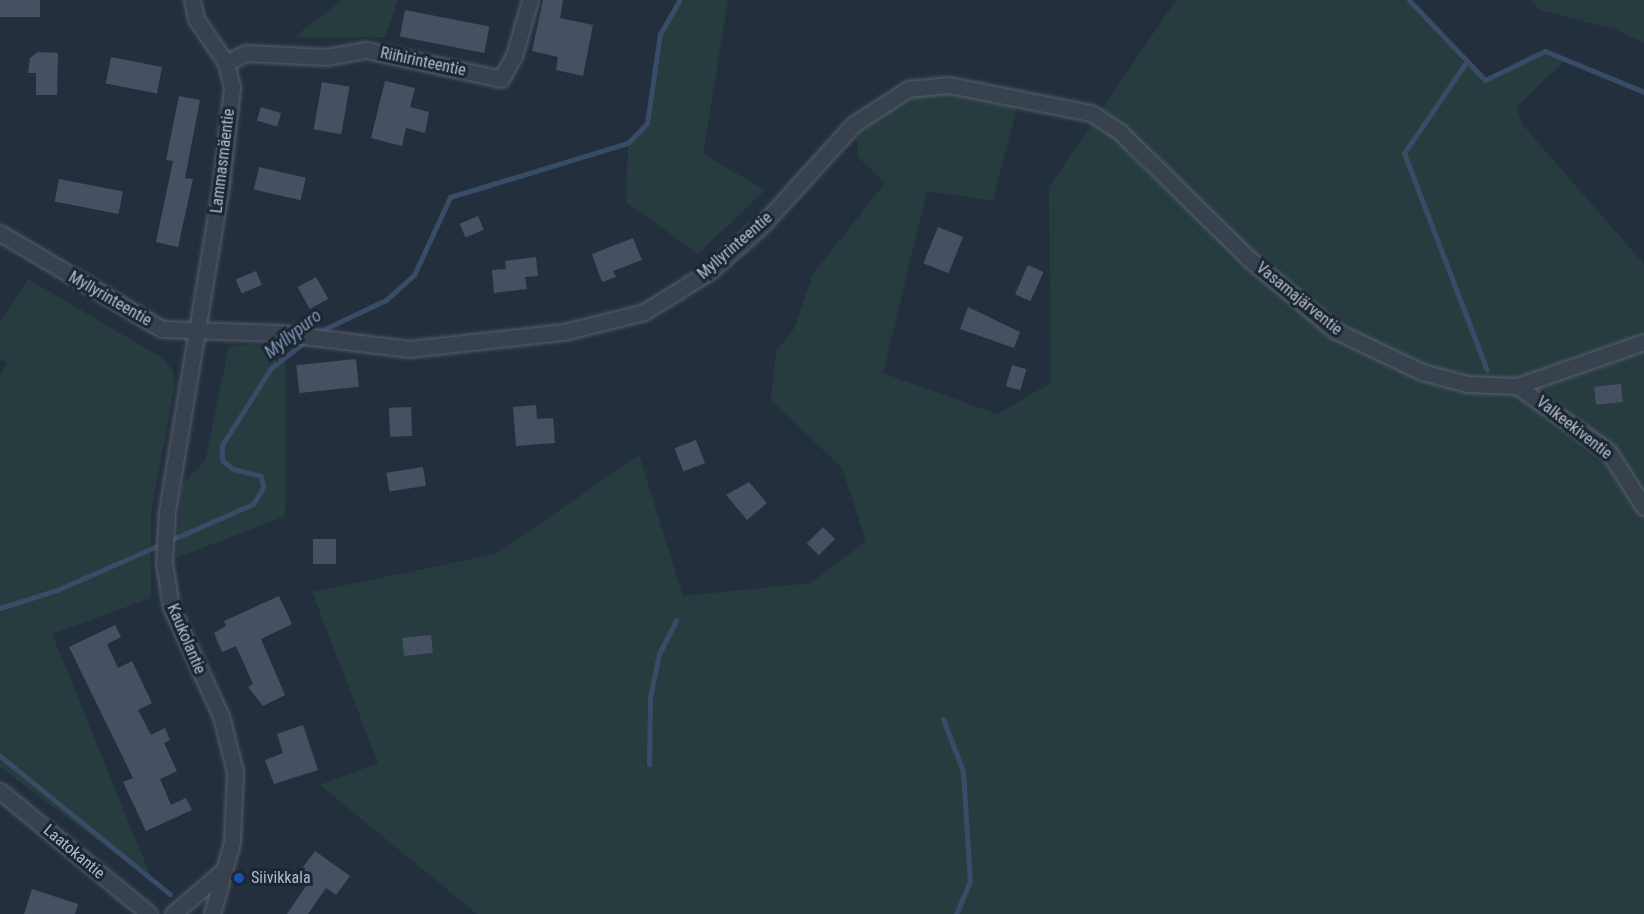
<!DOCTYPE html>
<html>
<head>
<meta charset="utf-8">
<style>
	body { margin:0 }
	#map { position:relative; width:1644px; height:914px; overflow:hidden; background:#242f3e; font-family:"Roboto Condensed",sans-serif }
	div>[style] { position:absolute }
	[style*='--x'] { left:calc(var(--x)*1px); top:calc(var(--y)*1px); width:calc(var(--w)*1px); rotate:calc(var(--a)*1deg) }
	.green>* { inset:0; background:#263c3f }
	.stream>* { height:5px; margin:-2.5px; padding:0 2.5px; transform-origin:2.5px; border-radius:2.5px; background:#394c67 }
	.building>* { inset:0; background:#455162; transform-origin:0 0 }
	.roads { filter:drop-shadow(0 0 2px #565f6c) drop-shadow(0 0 2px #565f6c) }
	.minor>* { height:15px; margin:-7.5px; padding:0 7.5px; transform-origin:7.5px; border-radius:7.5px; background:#38414e }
	.dots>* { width:16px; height:16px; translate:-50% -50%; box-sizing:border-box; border:3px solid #1d2633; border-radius:50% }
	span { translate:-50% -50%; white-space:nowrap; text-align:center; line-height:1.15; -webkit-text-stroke:6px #1d2633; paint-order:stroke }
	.street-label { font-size:16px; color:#b4bcc9 }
	.poi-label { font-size:16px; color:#b4bcc9 }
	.left { translate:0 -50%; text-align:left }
	.water-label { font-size:18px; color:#7c92b1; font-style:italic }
</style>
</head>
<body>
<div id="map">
	<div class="green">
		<i style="clip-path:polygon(342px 0,398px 0,385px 37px,293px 38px)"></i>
		<i style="clip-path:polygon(685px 0,728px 0,703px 154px,765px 190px,698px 254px,626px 202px,628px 143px,647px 123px,660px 34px)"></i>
		<i style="clip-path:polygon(1176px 0,1412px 0,1465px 64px,1485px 80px,1545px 51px,1567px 59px,1516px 107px,1523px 125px,1644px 264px,1644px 914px,477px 914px,320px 785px,378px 763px,312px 592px,496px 554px,639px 455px,683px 596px,810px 583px,866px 541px,842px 468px,771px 400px,776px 351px,794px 329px,813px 274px,885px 183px,858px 157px,857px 133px,890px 108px,921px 94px,957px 94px,1017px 107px,993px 201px,927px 191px,883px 373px,997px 414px,1051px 383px,1049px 187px)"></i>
		<i style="clip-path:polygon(1531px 0,1644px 0,1644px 43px,1617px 30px,1540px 10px)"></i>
		<i style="clip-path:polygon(28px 279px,164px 359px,173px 371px,175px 384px,151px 513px,151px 598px,52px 634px,153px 882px,0 767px,0 375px,7px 363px,0 358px,0 323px)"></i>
		<i style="clip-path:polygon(286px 343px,285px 516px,176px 558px,182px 485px,205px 461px,229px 346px)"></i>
	</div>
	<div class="stream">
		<i style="--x:1409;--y:0;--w:110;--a:46.5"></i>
		<i style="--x:1485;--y:80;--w:67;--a:-25.8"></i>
		<i style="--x:1545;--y:51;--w:107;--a:22.5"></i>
		<i style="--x:1465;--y:64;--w:108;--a:124.4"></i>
		<i style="--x:1404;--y:153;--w:232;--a:69.1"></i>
		<i style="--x:314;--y:334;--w:80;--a:-25.3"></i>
		<i style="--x:386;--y:300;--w:38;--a:-42"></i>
		<i style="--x:414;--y:275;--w:86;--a:-65.2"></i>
		<i style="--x:450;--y:197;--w:186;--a:-16.9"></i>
		<i style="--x:628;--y:143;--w:28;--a:-46"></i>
		<i style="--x:647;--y:123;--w:90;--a:-81.7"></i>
		<i style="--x:660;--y:34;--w:39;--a:-60"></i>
		<i style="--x:0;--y:608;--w:60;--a:-17.5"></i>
		<i style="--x:57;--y:590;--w:214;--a:-23.7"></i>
		<i style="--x:253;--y:504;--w:19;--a:-58"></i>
		<i style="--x:263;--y:488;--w:12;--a:-99"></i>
		<i style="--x:261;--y:476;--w:29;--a:-166"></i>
		<i style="--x:233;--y:469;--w:14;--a:-141"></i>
		<i style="--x:222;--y:460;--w:15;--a:-90"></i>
		<i style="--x:222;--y:445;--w:91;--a:-57.5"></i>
		<i style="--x:271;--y:368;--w:46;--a:-37.9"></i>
		<i style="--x:943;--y:719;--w:56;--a:69"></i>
		<i style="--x:963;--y:771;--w:110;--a:86.4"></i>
		<i style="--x:970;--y:881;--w:36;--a:113"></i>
		<i style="--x:0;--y:756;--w:219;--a:39.1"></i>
		<i style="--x:649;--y:764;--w:67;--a:-89.1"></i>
		<i style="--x:650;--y:697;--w:44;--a:-78.2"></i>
		<i style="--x:659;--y:654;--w:38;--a:-63"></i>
	</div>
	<div class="building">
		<i style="left:0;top:0;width:40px;height:17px"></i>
		<i style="clip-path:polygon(543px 0,563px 0,560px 18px,593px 25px,583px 76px,556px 70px,558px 57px,532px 51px)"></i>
		<i style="left:405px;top:10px;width:86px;height:27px;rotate:11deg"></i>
		<i style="clip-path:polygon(38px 52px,58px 53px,57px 95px,36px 95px,36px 73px,28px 73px,30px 58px)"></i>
		<i style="left:111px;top:57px;width:52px;height:27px;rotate:11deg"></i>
		<i style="clip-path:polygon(385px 81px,415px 88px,410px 107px,429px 112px,425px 133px,406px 128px,402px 146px,371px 138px)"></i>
		<i style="left:322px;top:82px;width:28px;height:48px;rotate:10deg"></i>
		<i style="clip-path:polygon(179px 96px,200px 100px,185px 178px,193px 179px,178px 247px,156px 242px,173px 161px,166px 160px)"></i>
		<i style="left:261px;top:107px;width:21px;height:14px;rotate:17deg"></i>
		<i style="left:259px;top:167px;width:48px;height:23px;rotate:13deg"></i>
		<i style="left:59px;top:179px;width:65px;height:23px;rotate:11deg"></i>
		<i style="left:478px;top:216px;width:15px;height:20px;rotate:67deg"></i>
		<i style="left:938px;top:227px;width:27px;height:39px;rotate:22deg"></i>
		<i style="clip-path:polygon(633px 238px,642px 260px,613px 271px,616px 277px,602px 282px,592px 254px)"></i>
		<i style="clip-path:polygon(536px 257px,538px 276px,525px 277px,527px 289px,494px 293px,492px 270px,506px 269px,505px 261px)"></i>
		<i style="left:1028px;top:265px;width:17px;height:32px;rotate:24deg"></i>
		<i style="left:256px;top:271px;width:15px;height:22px;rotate:67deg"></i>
		<i style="left:316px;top:277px;width:25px;height:21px;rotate:61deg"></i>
		<i style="clip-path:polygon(968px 307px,1020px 332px,1014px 348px,960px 329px)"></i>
		<i style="left:356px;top:359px;width:28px;height:60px;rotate:84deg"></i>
		<i style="left:1012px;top:365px;width:15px;height:22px;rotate:16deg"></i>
		<i style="left:1621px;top:384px;width:18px;height:27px;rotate:84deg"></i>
		<i style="clip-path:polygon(536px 405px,537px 419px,553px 418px,555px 443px,516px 446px,513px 407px)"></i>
		<i style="left:411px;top:407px;width:29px;height:22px;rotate:88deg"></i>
		<i style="left:696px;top:440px;width:25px;height:23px;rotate:69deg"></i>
		<i style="left:423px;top:467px;width:19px;height:37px;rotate:81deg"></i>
		<i style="clip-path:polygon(749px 482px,767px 503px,747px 520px,726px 495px)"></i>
		<i style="left:823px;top:527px;width:17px;height:23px;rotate:45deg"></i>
		<i style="left:313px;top:539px;width:23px;height:25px"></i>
		<i style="clip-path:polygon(279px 596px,292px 624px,261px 639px,285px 695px,263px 706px,248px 687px,253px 684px,236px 646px,222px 652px,214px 633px,226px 626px,224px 621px)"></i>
		<i style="clip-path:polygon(115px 625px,121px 637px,107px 644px,118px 668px,132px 661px,152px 703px,138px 710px,151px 735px,165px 728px,170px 740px,164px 743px,177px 771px,160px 779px,171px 805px,186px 798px,192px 810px,146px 831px,123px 782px,133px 778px,69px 647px)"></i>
		<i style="left:431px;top:635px;width:18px;height:29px;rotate:84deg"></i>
		<i style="clip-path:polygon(303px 725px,318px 770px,274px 784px,265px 760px,283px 753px,277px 734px)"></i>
		<i style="clip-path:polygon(315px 851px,350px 876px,336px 895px,326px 888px,308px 914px,287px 914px,306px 886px,295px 878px)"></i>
		<i style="clip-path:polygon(32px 889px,78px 904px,75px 914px,24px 914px)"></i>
	</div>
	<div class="roads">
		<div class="minor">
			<i style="--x:192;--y:0;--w:19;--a:78"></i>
			<i style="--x:196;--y:19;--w:53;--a:55.7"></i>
			<i style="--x:226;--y:63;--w:25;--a:76"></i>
			<i style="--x:232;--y:87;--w:99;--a:96.4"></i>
			<i style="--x:221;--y:185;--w:331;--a:99.4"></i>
			<i style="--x:167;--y:512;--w:50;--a:93.4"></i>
			<i style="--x:164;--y:562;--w:46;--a:81.2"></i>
			<i style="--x:171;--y:607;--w:120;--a:65.4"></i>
			<i style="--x:221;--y:716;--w:58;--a:76"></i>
			<i style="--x:235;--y:772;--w:70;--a:92.5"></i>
			<i style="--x:232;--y:842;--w:75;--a:105.5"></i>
			<i style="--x:226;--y:63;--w:22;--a:-27"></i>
			<i style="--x:246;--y:53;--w:80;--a:2.9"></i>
			<i style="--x:326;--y:57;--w:41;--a:-9.9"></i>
			<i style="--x:366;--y:50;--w:138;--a:12.1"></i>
			<i style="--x:501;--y:79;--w:26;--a:-61"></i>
			<i style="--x:514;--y:56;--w:58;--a:-74.1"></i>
			<i style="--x:0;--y:233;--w:188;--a:30.7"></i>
			<i style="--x:162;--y:329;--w:117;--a:2"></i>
			<i style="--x:279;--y:333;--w:131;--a:7"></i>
			<i style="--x:409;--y:349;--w:156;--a:-6.3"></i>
			<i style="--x:564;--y:332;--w:82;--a:-14"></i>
			<i style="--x:644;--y:312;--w:78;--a:-31.8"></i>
			<i style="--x:710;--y:271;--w:69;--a:-41.5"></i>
			<i style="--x:762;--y:225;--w:137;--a:-47.7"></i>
			<i style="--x:854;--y:124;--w:64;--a:-32.9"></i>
			<i style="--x:908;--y:89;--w:41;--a:-5.6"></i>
			<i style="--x:949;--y:85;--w:145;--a:11.2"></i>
			<i style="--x:1091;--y:113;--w:35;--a:33"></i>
			<i style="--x:1120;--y:132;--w:178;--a:44.5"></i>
			<i style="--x:1247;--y:257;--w:114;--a:40"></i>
			<i style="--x:1334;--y:330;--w:98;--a:25.5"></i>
			<i style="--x:1422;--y:372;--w:47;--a:14.9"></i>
			<i style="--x:1467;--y:384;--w:50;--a:2.3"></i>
			<i style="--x:1517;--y:386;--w:134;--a:-19.1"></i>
			<i style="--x:1517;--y:386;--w:112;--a:35.5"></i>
			<i style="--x:1608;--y:451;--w:67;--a:57.3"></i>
			<i style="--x:0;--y:791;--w:193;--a:39.5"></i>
			<i style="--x:173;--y:914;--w:69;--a:-40.9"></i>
		</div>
	</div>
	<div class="dots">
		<i style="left:239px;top:878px;background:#1a4fb4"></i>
	</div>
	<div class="street-label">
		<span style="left:423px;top:62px;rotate:12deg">Riihirinteentie</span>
		<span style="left:223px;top:161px;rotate:-83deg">Lammasmäentie</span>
		<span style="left:735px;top:246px;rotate:-41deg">Myllyrinteentie</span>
		<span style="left:110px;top:299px;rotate:30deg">Myllyrinteentie</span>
		<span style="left:1299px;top:299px;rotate:39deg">Vasamajärventie</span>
		<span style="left:1574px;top:428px;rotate:38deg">Valkeekiventie</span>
		<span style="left:186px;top:639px;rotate:67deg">Kaukolantie</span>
		<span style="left:74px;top:852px;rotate:40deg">Laatokantie</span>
	</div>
	<div class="poi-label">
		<span class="left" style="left:251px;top:878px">Siivikkala</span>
	</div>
	<div class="water-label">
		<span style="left:293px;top:334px;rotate:-38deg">Myllypuro</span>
	</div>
</div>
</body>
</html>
